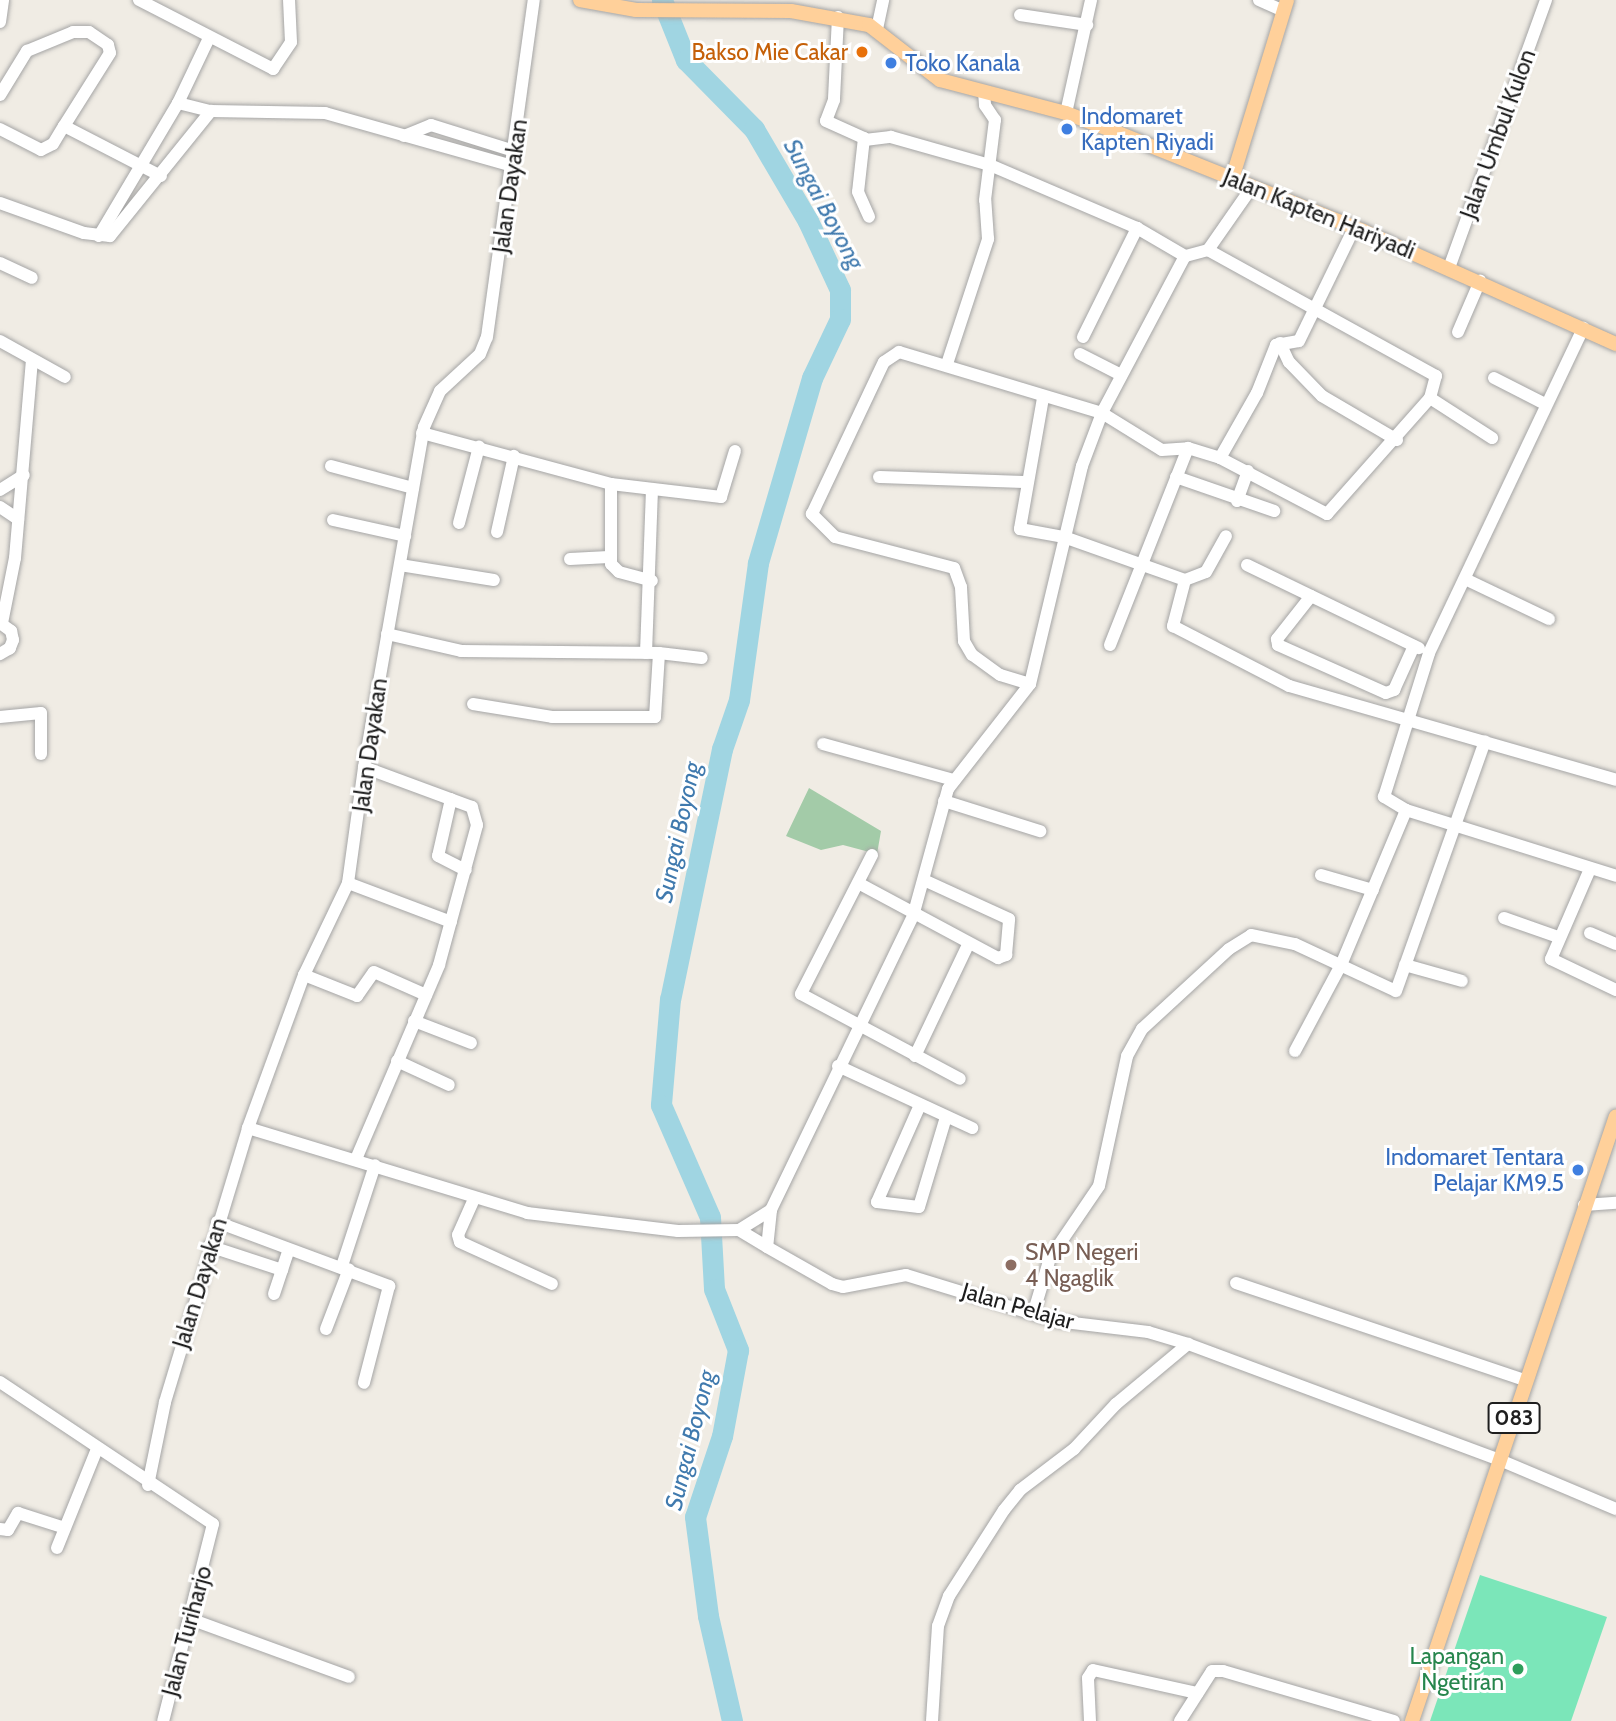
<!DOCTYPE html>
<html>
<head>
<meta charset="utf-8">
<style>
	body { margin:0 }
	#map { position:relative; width:1616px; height:1721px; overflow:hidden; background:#f0ece4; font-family:Cabin,sans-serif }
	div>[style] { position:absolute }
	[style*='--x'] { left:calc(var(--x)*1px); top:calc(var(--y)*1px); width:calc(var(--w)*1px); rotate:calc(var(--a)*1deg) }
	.cemetery>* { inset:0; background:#a3cba8 }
	.pitch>* { inset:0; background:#7be6b9 }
	.river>* { height:21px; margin:-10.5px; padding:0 10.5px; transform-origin:10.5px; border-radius:10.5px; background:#a0d5e2 }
	.roads { filter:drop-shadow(0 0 2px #a5a5a5) drop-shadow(0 0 2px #a5a5a5) }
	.minor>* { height:12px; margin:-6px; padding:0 6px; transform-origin:6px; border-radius:6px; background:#fff }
	.major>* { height:14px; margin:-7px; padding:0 7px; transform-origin:7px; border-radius:7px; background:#ffd09a }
	.dots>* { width:19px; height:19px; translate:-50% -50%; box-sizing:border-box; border:4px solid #fff; border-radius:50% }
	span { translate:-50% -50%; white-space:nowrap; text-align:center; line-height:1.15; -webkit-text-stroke:6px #fff; paint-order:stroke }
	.shield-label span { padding:2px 5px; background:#fff; border:2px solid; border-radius:5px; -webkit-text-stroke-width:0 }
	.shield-label { font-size:21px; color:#1e1e1e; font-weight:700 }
	.food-label { font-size:23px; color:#c56008 }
	.right { translate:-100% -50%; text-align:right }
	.shop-label { font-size:23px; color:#366cbe }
	.left { translate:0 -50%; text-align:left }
	.street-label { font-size:23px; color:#1e1e1e }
	.education-label { font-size:23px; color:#785e54 }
	.leisure-label { font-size:23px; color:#27864d }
	.water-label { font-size:24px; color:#407aae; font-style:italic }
</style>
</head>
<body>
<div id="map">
	<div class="cemetery">
		<i style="clip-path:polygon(809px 788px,881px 831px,877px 854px,843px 845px,821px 850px,786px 836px)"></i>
	</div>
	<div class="pitch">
		<i style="clip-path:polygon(1480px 1575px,1607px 1617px,1571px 1721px,1430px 1721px)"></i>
	</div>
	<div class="river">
		<i style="--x:662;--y:0;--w:65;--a:68.2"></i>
		<i style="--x:686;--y:60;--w:97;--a:45.4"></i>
		<i style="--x:754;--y:129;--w:107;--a:59.6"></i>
		<i style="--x:808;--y:221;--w:76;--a:65.1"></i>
		<i style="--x:840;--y:290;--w:29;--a:90"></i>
		<i style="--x:840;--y:319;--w:65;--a:115.4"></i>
		<i style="--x:812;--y:378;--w:193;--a:106.3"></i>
		<i style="--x:758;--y:563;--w:138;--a:97.9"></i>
		<i style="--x:739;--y:700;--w:52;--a:109.1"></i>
		<i style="--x:722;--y:749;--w:255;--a:101.7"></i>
		<i style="--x:670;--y:999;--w:106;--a:94.9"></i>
		<i style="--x:661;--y:1105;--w:122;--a:66.4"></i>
		<i style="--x:710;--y:1217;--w:72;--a:86.8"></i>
		<i style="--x:714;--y:1289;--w:66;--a:68.5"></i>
		<i style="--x:738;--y:1350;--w:87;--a:100.5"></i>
		<i style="--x:722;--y:1436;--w:85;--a:108.4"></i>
		<i style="--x:695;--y:1517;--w:100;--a:82.5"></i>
		<i style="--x:708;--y:1616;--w:108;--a:77.1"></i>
	</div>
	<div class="roads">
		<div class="minor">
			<i style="--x:139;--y:0;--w:151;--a:27.2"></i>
			<i style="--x:273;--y:69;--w:32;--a:-56"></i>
			<i style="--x:291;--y:42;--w:42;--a:-92.7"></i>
			<i style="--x:1259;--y:0;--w:27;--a:24"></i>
			<i style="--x:1020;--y:15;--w:68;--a:8.5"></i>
			<i style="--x:838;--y:17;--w:83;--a:92.8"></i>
			<i style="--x:834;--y:100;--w:22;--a:111"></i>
			<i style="--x:826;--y:121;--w:42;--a:24.1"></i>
			<i style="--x:864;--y:138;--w:54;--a:96.3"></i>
			<i style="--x:858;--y:192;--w:27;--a:66"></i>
			<i style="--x:0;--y:22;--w:22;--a:-82"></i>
			<i style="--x:877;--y:29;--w:30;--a:-78"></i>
			<i style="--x:0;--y:95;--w:52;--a:-58.5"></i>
			<i style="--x:27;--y:51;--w:50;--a:-22.4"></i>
			<i style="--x:73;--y:32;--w:16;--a:0"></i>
			<i style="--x:89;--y:32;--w:23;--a:34"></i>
			<i style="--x:108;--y:45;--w:8;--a:76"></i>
			<i style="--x:110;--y:53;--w:86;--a:122.2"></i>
			<i style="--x:64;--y:126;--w:109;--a:27.3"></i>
			<i style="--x:178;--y:103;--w:34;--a:14"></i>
			<i style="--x:211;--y:111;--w:114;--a:1"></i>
			<i style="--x:325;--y:113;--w:194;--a:15.8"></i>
			<i style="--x:1066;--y:113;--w:116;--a:-77.5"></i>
			<i style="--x:0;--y:129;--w:46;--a:27.1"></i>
			<i style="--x:41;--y:150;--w:13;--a:-27"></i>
			<i style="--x:53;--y:144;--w:21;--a:-59"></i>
			<i style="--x:404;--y:136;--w:29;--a:-22"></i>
			<i style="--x:431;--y:125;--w:87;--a:17.4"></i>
			<i style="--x:865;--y:140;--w:26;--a:-7"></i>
			<i style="--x:891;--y:137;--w:103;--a:15.8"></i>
			<i style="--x:990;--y:165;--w:160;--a:23.2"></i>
			<i style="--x:1137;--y:228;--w:56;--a:30.3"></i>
			<i style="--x:1252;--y:187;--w:77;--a:124.9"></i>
			<i style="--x:1208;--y:250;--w:24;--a:165"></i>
			<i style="--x:1185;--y:256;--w:178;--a:117.9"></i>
			<i style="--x:1102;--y:413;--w:57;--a:110.7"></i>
			<i style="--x:1082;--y:466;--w:224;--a:103.4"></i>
			<i style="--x:1030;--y:684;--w:133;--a:128"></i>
			<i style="--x:948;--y:789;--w:132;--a:105.4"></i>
			<i style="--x:913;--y:916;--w:326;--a:115.8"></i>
			<i style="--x:771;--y:1210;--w:37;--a:96"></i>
			<i style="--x:767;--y:1247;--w:75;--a:29.6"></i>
			<i style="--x:832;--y:1284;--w:11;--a:15"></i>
			<i style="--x:843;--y:1287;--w:64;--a:-10.8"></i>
			<i style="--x:906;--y:1275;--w:157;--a:17"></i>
			<i style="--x:1056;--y:1321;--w:93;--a:6.8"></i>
			<i style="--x:1148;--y:1332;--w:42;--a:16.7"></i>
			<i style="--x:1188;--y:1344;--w:333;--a:20.4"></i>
			<i style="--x:1500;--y:1460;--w:126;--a:22.9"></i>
			<i style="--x:0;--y:203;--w:89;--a:19.7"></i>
			<i style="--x:84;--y:233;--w:26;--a:7"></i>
			<i style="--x:110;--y:236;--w:161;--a:-51.1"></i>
			<i style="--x:99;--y:236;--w:155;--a:-59.3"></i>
			<i style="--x:178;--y:103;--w:72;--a:-64.5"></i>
			<i style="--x:0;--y:263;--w:35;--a:25"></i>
			<i style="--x:1449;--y:268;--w:285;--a:-70.1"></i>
			<i style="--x:1458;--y:332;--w:56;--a:-66.7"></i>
			<i style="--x:1083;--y:337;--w:122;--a:-63.6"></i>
			<i style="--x:0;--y:341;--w:74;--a:29"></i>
			<i style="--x:1280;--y:343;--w:21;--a:65"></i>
			<i style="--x:1289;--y:362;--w:47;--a:45.9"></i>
			<i style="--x:1322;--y:396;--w:87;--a:30.4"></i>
			<i style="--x:1080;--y:354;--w:46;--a:27.1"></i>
			<i style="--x:947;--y:364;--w:132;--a:-71.8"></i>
			<i style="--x:988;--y:239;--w:39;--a:-94"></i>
			<i style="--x:985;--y:200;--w:81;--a:-82.9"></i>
			<i style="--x:995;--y:120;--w:18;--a:-124"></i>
			<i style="--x:985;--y:105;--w:14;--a:-94"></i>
			<i style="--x:1494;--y:378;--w:57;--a:27"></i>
			<i style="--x:1043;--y:398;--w:133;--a:100"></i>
			<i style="--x:1020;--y:529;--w:45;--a:10.3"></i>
			<i style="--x:1064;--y:537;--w:128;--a:19.6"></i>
			<i style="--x:1185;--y:580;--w:48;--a:104.6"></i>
			<i style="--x:1173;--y:626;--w:131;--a:27.3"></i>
			<i style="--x:1289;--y:686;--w:340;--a:16"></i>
			<i style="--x:1430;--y:398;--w:74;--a:32.8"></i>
			<i style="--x:422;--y:433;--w:196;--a:15.1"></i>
			<i style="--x:611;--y:484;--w:111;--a:6.7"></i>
			<i style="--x:721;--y:497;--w:48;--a:-73.1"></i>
			<i style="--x:1220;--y:458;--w:75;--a:-60.4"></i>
			<i style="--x:1257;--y:393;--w:52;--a:-68.4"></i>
			<i style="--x:1276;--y:345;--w:23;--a:-10"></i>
			<i style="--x:1299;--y:341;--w:126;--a:-64"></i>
			<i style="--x:331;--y:466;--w:85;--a:15"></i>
			<i style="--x:879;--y:477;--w:146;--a:2"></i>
			<i style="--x:1176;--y:477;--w:104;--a:19.1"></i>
			<i style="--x:611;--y:484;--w:80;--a:90"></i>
			<i style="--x:611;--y:564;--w:11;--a:45"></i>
			<i style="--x:619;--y:572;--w:34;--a:15"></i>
			<i style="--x:0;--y:490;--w:28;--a:-32"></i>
			<i style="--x:1237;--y:501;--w:32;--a:-70"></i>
			<i style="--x:0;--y:507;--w:22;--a:34"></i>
			<i style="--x:333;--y:520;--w:74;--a:12.5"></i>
			<i style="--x:459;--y:523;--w:79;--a:-75.3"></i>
			<i style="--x:497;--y:532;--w:78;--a:-77.4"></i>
			<i style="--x:570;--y:559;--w:39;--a:-3"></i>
			<i style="--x:400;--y:565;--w:95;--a:9.1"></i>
			<i style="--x:1247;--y:565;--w:191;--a:25.8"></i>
			<i style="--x:1465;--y:579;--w:93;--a:25.5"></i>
			<i style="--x:1185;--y:580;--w:22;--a:-21"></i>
			<i style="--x:1206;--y:572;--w:41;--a:-60.9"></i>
			<i style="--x:1311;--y:596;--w:55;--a:128.3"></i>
			<i style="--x:1277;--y:639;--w:6;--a:81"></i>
			<i style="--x:1278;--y:645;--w:118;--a:24"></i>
			<i style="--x:1386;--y:693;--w:9;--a:-21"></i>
			<i style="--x:1394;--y:690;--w:48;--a:-65.6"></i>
			<i style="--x:0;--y:623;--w:14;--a:36"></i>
			<i style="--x:11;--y:631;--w:9;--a:77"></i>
			<i style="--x:13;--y:640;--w:9;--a:111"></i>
			<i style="--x:10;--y:648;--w:12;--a:149"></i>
			<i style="--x:2;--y:623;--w:66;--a:-78.7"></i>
			<i style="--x:15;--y:558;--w:199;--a:-85.1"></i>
			<i style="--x:387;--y:634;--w:76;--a:12.9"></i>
			<i style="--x:461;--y:651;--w:198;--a:0.6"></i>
			<i style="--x:659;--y:653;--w:43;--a:6.6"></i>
			<i style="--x:1110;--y:645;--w:212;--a:-68.4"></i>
			<i style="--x:646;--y:653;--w:163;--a:-87.9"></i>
			<i style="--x:1030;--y:684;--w:31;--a:-163"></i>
			<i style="--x:1000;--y:675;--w:34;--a:-144"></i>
			<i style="--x:972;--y:655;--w:16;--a:-120"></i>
			<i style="--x:964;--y:641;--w:54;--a:-93.2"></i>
			<i style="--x:961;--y:587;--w:20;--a:-110"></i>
			<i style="--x:954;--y:568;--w:123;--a:-165.4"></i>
			<i style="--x:835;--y:537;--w:33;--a:-135"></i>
			<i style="--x:812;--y:514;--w:168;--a:-64.7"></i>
			<i style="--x:884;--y:362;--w:18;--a:-34"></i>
			<i style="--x:899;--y:352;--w:212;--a:16.7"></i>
			<i style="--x:1102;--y:413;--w:70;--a:31.7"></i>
			<i style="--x:1162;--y:450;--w:26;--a:-4"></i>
			<i style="--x:1188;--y:448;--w:34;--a:17"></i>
			<i style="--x:1220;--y:458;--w:121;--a:27.6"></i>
			<i style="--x:1327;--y:514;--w:155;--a:-48.4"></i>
			<i style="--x:1430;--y:398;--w:23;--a:-75"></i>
			<i style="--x:1436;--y:376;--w:260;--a:-151.1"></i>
			<i style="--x:473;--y:704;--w:80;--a:9.3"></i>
			<i style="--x:552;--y:717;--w:103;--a:0"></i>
			<i style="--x:655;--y:717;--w:64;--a:-86.4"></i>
			<i style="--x:0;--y:717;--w:41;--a:-5.6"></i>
			<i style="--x:41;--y:713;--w:41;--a:90"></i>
			<i style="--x:823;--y:744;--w:136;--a:15.4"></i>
			<i style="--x:451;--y:799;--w:58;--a:102.8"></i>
			<i style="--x:438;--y:856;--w:31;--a:27"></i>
			<i style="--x:944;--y:801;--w:101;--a:17.4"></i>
			<i style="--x:1406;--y:810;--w:220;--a:17.4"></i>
			<i style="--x:872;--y:855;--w:156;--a:117.1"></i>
			<i style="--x:801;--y:994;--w:180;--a:28.1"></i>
			<i style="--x:1590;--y:869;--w:98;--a:113.4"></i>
			<i style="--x:1551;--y:959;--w:72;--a:25.5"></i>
			<i style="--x:1321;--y:875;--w:54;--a:16.1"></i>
			<i style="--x:348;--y:883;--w:110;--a:20.7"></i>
			<i style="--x:860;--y:884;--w:157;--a:28.2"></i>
			<i style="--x:998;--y:958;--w:9;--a:-21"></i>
			<i style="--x:1006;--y:955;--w:36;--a:-85"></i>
			<i style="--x:1009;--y:919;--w:91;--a:-155.4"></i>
			<i style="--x:1504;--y:918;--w:57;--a:19.4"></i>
			<i style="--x:1590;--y:933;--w:28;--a:23"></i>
			<i style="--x:1405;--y:965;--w:59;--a:15.7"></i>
			<i style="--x:304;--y:975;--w:57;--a:21.6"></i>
			<i style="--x:357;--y:996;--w:29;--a:-55"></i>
			<i style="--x:374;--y:972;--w:57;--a:23.9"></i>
			<i style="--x:414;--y:1021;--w:61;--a:21.1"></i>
			<i style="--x:1295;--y:1051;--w:98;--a:-61.9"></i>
			<i style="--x:1341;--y:965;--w:168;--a:-67.2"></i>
			<i style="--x:1406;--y:810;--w:26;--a:-149"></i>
			<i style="--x:1384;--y:797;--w:151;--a:-72.6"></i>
			<i style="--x:1429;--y:653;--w:360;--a:-64.6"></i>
			<i style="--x:915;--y:1056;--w:125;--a:-64.5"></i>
			<i style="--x:397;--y:1061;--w:57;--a:24.8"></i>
			<i style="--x:838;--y:1066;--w:148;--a:24.8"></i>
			<i style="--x:920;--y:1105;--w:106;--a:113.9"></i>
			<i style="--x:877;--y:1202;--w:42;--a:6.8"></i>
			<i style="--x:919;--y:1207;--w:94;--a:-73.3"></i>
			<i style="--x:248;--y:1128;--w:292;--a:16.9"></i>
			<i style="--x:527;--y:1213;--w:152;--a:6.8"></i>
			<i style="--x:678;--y:1231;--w:61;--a:-0.9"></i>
			<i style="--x:739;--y:1230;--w:33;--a:31"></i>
			<i style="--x:356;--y:1159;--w:211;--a:-66.8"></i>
			<i style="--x:439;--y:965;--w:145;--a:-74.8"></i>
			<i style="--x:477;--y:825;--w:19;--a:-106"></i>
			<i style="--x:472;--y:807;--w:115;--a:-159.7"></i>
			<i style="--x:474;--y:1199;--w:39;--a:114"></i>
			<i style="--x:458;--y:1235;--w:7;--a:74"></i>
			<i style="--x:460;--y:1242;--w:101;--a:24.5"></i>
			<i style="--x:1584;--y:1205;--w:32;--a:-4"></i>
			<i style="--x:217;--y:1222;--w:184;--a:20.4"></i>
			<i style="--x:389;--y:1286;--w:100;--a:104.5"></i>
			<i style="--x:739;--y:1230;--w:38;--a:-32"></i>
			<i style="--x:209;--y:1246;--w:77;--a:18.2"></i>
			<i style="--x:342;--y:1266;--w:106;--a:-71.9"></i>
			<i style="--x:1236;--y:1283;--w:307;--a:18.6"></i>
			<i style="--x:274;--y:1294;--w:47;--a:-71.6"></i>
			<i style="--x:1034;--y:1311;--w:55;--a:-73.2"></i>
			<i style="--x:1050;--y:1258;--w:87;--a:-55.8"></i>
			<i style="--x:1099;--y:1186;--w:133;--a:-77.8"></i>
			<i style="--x:1127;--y:1056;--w:31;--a:-61"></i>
			<i style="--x:1142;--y:1029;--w:118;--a:-42.6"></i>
			<i style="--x:1229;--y:949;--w:26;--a:-32"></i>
			<i style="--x:1251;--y:935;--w:45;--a:11.6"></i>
			<i style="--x:1295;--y:944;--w:111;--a:25"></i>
			<i style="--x:1396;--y:991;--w:265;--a:-70.4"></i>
			<i style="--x:326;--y:1329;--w:64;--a:-69"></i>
			<i style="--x:0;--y:1382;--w:256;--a:33.7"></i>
			<i style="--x:213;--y:1524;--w:203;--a:104.2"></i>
			<i style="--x:148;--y:1485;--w:85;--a:-78.4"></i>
			<i style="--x:165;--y:1402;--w:286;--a:-73.1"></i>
			<i style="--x:248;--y:1128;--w:163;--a:-69.9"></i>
			<i style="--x:304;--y:975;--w:102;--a:-64.4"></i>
			<i style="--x:348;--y:883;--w:117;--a:-82.1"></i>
			<i style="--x:364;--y:767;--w:345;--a:-80"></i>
			<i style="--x:424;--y:427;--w:39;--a:-66"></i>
			<i style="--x:440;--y:391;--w:54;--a:-42.8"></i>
			<i style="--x:480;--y:354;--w:18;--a:-68"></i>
			<i style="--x:487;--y:337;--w:340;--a:-82.1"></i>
			<i style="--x:0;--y:1529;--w:8;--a:7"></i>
			<i style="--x:8;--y:1530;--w:20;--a:-60"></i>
			<i style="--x:18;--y:1513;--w:49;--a:17.7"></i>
			<i style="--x:57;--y:1548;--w:107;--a:-68"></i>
			<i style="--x:190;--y:1619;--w:169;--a:20"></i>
			<i style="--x:932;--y:1721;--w:95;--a:-86.4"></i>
			<i style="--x:938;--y:1626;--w:32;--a:-70"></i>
			<i style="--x:949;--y:1596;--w:102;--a:-57.4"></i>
			<i style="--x:1004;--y:1510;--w:26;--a:-51"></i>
			<i style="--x:1020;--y:1490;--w:68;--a:-37.2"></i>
			<i style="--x:1074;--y:1449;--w:62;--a:-47"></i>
			<i style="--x:1116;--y:1404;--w:94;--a:-39.8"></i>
			<i style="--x:1090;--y:1721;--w:43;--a:-92.7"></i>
			<i style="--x:1088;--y:1678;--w:9;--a:-58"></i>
			<i style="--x:1093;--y:1670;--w:107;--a:12.5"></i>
			<i style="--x:1180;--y:1721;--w:59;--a:-57.4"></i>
			<i style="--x:1212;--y:1671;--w:11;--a:0"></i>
			<i style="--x:1223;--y:1671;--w:178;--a:16.3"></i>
		</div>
		<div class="major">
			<i style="--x:580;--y:0;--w:57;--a:10.1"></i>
			<i style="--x:636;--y:10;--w:155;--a:0.4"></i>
			<i style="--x:791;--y:11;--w:79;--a:10.2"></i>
			<i style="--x:869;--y:25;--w:90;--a:37.8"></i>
			<i style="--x:940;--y:80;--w:130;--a:14.7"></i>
			<i style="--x:1066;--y:113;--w:53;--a:20.8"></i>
			<i style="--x:1116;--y:132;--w:266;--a:21.8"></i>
			<i style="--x:1363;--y:231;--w:277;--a:24.1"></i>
			<i style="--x:1232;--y:179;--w:187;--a:-72.9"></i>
			<i style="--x:1412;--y:1721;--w:638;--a:-71.37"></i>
		</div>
	</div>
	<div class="dots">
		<i style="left:862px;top:52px;background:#e8710a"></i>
		<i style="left:891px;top:63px;background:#3f7fe0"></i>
		<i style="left:1067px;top:129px;background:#3f7fe0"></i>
		<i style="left:1578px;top:1170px;background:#3f7fe0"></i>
		<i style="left:1011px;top:1265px;background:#8d6e63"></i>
		<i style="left:1518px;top:1669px;background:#2e9e5b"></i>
	</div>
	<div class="shield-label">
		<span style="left:1514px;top:1418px">083</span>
	</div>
	<div class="food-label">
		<span class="right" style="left:848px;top:52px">Bakso Mie Cakar</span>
	</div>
	<div class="shop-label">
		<span class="left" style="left:905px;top:63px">Toko Kanala</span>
		<span class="left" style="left:1081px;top:129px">Indomaret<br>Kapten Riyadi</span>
		<span class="right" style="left:1564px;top:1170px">Indomaret Tentara<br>Pelajar KM9.5</span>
	</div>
	<div class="street-label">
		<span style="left:1498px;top:134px;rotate:-70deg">Jalan Umbul Kulon</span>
		<span style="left:510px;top:186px;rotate:-82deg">Jalan Dayakan</span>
		<span style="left:1319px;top:214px;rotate:22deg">Jalan Kapten Hariyadi</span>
		<span style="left:370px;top:745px;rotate:-82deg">Jalan Dayakan</span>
		<span style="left:200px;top:1283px;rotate:-73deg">Jalan Dayakan</span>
		<span style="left:1018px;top:1306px;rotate:16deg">Jalan Pelajar</span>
		<span style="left:187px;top:1631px;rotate:-75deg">Jalan Turiharjo</span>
	</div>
	<div class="education-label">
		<span class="left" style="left:1025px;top:1265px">SMP Negeri<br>4 Ngaglik</span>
	</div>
	<div class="leisure-label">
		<span class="right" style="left:1504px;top:1669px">Lapangan<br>Ngetiran</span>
	</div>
	<div class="water-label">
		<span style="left:824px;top:204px;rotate:62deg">Sungai Boyong</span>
		<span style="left:678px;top:832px;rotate:-78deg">Sungai Boyong</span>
		<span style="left:690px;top:1440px;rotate:-76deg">Sungai Boyong</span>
	</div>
</div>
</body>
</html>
